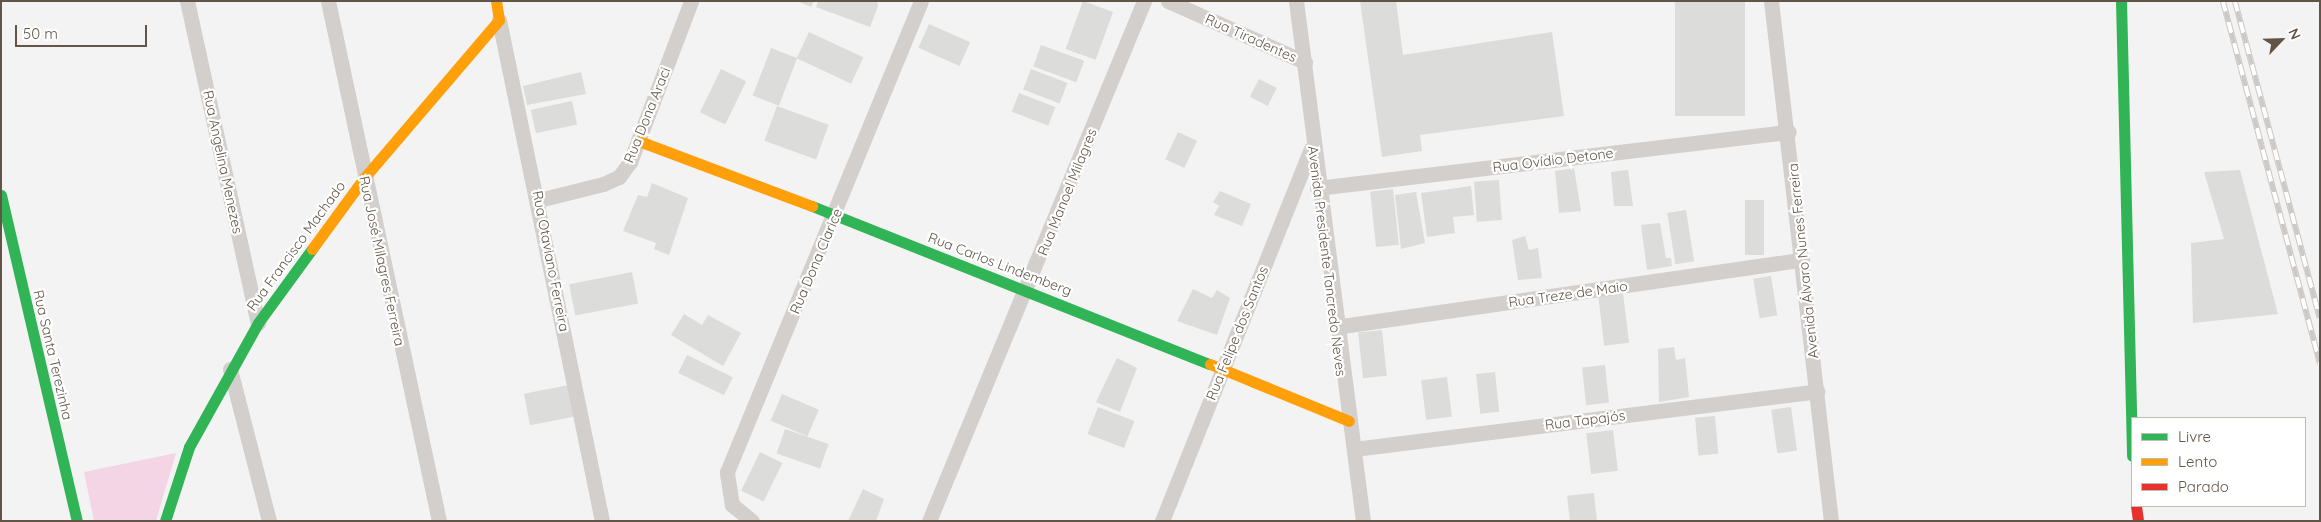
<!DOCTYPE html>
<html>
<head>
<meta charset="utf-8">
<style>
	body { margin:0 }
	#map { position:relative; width:2321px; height:522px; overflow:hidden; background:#f3f3f3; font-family:Quicksand,sans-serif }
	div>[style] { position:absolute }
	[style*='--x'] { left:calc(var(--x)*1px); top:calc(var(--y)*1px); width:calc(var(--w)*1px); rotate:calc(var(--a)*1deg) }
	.green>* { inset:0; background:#f4d5e6 }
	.building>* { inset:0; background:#dcdcdb; transform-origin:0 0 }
	.street>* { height:15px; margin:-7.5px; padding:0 7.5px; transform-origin:7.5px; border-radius:7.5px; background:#d2cfcd }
	.fast>* { height:11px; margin:-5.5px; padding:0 5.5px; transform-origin:5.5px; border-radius:5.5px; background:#30b455 }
	.slow>* { height:11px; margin:-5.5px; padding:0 5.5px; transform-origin:5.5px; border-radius:5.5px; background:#ff9f0a }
	.jam>* { height:11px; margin:-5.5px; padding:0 5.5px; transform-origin:5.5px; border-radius:5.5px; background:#e5322d }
	.rail>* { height:5.5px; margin-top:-2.75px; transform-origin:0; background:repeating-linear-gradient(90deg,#fff 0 11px,#ccc9c7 0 22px); box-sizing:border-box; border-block:1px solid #ccc9c7 }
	span { translate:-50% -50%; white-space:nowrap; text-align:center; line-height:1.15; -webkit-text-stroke:4.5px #fff; paint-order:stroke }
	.street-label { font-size:14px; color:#625547 }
	.frame { position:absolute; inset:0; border:2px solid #625547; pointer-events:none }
	.legend { position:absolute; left:2131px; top:417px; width:175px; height:90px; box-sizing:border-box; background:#fff; border:1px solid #c0bbb5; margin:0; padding:6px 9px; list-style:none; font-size:15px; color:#625547 }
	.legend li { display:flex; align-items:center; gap:10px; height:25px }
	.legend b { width:25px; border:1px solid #c0bbb5 }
	.north { position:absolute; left:2256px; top:15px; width:50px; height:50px; -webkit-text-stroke:4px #fff; paint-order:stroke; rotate:66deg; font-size:14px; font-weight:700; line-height:20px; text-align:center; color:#625547 }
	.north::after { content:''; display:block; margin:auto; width:18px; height:22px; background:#625547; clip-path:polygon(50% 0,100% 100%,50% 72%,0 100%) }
	.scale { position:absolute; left:15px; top:25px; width:132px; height:22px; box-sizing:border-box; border:2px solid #625547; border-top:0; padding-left:6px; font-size:15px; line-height:18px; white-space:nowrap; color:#625547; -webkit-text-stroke:4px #fff; paint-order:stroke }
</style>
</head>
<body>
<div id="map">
	<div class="green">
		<i style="clip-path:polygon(176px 453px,156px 521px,94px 521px,84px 472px)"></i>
	</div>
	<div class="building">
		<i style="clip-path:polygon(797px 1px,814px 1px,811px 7px)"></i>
		<i style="clip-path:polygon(818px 1px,877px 1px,878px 6px,870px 27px,816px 7px)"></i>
		<i style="left:1083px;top:1px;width:32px;height:51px;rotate:20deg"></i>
		<i style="clip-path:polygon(1360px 1px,1396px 1px,1403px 55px,1552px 32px,1564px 116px,1420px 135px,1422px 151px,1382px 157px)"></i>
		<i style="left:1675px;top:1px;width:70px;height:115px"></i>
		<i style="left:929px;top:24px;width:45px;height:26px;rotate:24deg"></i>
		<i style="left:809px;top:32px;width:60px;height:29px;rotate:25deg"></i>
		<i style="left:1041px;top:45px;width:46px;height:23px;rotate:20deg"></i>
		<i style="left:771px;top:48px;width:28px;height:51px;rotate:21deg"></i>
		<i style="left:721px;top:69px;width:28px;height:48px;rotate:26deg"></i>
		<i style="left:1031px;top:69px;width:39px;height:22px;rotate:21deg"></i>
		<i style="clip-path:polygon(581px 72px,586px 94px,527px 105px,523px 86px)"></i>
		<i style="left:1259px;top:79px;width:20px;height:20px;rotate:27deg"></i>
		<i style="left:1019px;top:93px;width:39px;height:20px;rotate:21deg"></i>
		<i style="left:572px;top:101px;width:24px;height:42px;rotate:78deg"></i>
		<i style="left:777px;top:106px;width:55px;height:37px;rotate:20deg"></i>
		<i style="left:1178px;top:132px;width:21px;height:30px;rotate:25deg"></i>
		<i style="clip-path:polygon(1574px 168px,1581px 211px,1559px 213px,1555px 171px)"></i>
		<i style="clip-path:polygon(1628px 170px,1633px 206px,1614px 206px,1611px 172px)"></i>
		<i style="clip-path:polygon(2240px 170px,2278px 314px,2193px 323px,2191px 243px,2224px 239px,2204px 172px)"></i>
		<i style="left:1499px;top:180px;width:40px;height:25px;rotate:86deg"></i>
		<i style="clip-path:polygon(652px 183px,688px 198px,669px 255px,654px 249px,656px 243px,623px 231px,638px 195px,647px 197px)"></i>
		<i style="clip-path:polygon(1471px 186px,1474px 215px,1453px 217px,1455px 233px,1427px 237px,1421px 193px)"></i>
		<i style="left:1393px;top:189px;width:56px;height:23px;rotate:84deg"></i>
		<i style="clip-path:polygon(1220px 191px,1251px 204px,1242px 226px,1214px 215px,1219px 206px,1213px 202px)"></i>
		<i style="clip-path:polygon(1416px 192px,1425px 243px,1401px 249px,1395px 195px)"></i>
		<i style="left:1745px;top:200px;width:19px;height:55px"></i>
		<i style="left:1686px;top:210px;width:52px;height:19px;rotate:81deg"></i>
		<i style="clip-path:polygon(1660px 223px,1666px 258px,1671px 258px,1672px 266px,1647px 270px,1641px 225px)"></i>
		<i style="clip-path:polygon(1525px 236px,1529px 250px,1538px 248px,1542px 278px,1518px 280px,1512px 240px)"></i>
		<i style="left:632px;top:272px;width:32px;height:64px;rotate:79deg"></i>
		<i style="left:1771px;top:276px;width:40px;height:18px;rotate:81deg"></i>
		<i style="clip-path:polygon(1193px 289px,1212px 298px,1217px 290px,1230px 298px,1217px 335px,1177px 321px)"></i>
		<i style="left:1623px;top:293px;width:50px;height:25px;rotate:83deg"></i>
		<i style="clip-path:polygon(684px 314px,702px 325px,708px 315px,741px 333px,723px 366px,671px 335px)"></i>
		<i style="left:1382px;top:330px;width:46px;height:24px;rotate:84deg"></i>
		<i style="clip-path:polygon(1674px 347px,1676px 360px,1685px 358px,1689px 397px,1659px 402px,1658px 349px)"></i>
		<i style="left:687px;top:355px;width:51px;height:20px;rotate:26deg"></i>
		<i style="clip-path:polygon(1117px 358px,1137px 368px,1120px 412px,1096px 402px)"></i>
		<i style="left:1605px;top:365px;width:38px;height:23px;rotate:84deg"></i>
		<i style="left:1495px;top:372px;width:40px;height:19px;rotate:84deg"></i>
		<i style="left:1447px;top:377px;width:40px;height:26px;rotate:83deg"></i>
		<i style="left:574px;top:384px;width:32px;height:51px;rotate:79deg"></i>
		<i style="left:782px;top:394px;width:40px;height:29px;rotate:23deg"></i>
		<i style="left:1098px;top:407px;width:39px;height:29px;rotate:21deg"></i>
		<i style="left:1791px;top:407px;width:44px;height:20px;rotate:82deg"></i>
		<i style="left:1715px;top:416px;width:38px;height:20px;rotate:85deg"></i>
		<i style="left:785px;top:429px;width:46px;height:26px;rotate:19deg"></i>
		<i style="left:1613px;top:430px;width:41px;height:27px;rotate:83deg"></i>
		<i style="left:760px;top:452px;width:25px;height:43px;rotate:26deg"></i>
		<i style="clip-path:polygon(863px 489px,884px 499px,876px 521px,848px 521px)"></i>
		<i style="left:1594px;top:493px;width:28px;height:27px;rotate:84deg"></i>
	</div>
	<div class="street">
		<i style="--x:187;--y:1;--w:330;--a:77.6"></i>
		<i style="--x:328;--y:1;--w:532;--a:77.95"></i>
		<i style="--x:1168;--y:1;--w:150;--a:24"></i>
		<i style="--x:1296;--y:1;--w:524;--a:82.66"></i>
		<i style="--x:1771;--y:1;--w:523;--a:83.42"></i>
		<i style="--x:499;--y:20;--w:511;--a:78.38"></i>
		<i style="--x:1317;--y:188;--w:475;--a:-6.8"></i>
		<i style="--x:539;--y:200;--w:66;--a:-14"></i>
		<i style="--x:603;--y:184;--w:17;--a:-24"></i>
		<i style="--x:619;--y:177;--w:19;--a:-54"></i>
		<i style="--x:630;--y:162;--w:172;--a:-69.2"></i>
		<i style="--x:1335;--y:327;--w:472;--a:-8.2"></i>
		<i style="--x:230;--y:369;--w:157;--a:75.6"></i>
		<i style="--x:1354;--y:449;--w:467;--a:-7.1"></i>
		<i style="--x:752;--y:521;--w:26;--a:-141"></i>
		<i style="--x:732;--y:505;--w:33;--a:-99"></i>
		<i style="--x:727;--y:472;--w:509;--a:-67.61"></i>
		<i style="--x:929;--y:521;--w:563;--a:-67.54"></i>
		<i style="--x:1162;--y:521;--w:401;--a:-68.2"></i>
	</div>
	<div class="fast">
		<i style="--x:2121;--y:1;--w:455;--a:88.6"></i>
		<i style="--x:1;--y:195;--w:335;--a:76.9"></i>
		<i style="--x:812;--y:206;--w:428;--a:21.7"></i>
		<i style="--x:165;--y:521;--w:78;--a:-72"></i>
		<i style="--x:189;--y:447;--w:142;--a:-60.9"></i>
		<i style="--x:258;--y:323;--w:92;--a:-53.9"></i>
	</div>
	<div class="slow">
		<i style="--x:639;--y:141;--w:185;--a:20.6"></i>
		<i style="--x:312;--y:249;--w:88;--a:-53.8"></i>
		<i style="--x:364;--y:178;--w:208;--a:-49.5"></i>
		<i style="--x:499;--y:20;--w:19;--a:-99"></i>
		<i style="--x:1210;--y:364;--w:150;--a:22.3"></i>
	</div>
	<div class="jam">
		<i style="--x:2136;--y:506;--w:15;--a:82"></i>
	</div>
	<div class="rail">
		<i style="--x:2223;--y:1;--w:376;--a:75"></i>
		<i style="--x:2235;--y:1;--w:328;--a:75"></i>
	</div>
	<div class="street-label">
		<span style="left:1251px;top:38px;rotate:24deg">Rua Tiradentes</span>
		<span style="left:647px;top:115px;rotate:-68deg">Rua Dona Araci</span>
		<span style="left:1553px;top:160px;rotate:-7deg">Rua Ovídio Detone</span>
		<span style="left:223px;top:162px;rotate:78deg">Rua Angelina Menezes</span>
		<span style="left:1067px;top:192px;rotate:-68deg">Rua Manoel Milagres</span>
		<span style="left:296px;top:246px;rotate:-54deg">Rua Francisco Machado</span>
		<span style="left:382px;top:261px;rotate:78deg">Rua José Milagres Ferreira</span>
		<span style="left:551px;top:261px;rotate:79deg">Rua Otaviano Ferreira</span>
		<span style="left:816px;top:261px;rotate:-67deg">Rua Dona Clarice</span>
		<span style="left:1327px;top:261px;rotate:83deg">Avenida Presidente Tancredo Neves</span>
		<span style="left:1803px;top:261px;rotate:-96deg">Avenida Álvaro Nunes Ferreira</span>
		<span style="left:1000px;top:264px;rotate:21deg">Rua Carlos Lindemberg</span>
		<span style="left:1568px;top:294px;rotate:-8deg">Rua Treze de Maio</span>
		<span style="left:1237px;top:333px;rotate:-68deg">Rua Felipe dos Santos</span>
		<span style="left:53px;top:355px;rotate:77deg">Rua Santa Terezinha</span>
		<span style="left:1585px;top:420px;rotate:-7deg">Rua Tapajós</span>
	</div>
	<div class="frame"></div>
	<ul class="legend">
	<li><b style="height:6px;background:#30b455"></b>Livre</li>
	<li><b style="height:6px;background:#ff9f0a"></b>Lento</li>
	<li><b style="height:6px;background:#e5322d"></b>Parado</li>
	</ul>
	<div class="north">N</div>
	<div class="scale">50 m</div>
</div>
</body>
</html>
